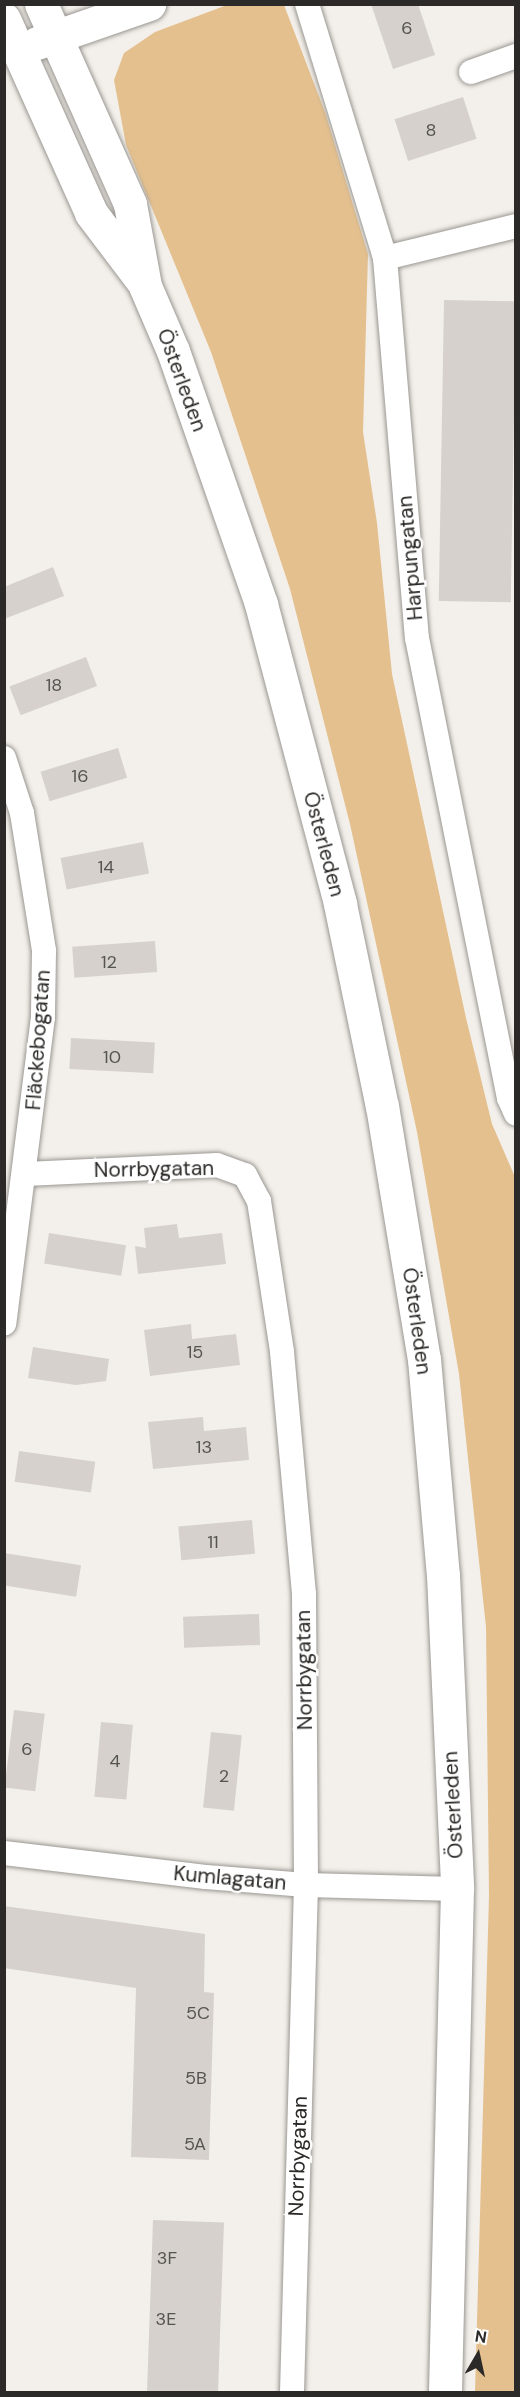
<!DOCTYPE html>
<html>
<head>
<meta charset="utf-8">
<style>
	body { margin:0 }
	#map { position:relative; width:520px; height:2397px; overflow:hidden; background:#f3efea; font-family:"DM Sans",sans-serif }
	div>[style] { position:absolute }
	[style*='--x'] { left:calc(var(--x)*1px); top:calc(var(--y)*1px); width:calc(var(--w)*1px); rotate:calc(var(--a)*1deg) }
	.green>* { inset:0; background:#e4c08f }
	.building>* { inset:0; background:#d6d1cd; transform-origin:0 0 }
	.roads { filter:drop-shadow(0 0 2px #9a9792) drop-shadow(0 0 2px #9a9792) }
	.street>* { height:24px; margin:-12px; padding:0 12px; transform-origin:12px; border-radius:12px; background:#fff }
	.secondary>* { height:33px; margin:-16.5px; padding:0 16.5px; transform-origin:16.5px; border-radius:16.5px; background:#fff }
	span { translate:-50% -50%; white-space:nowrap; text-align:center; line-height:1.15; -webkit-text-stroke:5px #fff; paint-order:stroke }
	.number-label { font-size:18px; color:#565451 }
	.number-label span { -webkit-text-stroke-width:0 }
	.street-label { font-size:21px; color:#2c2a28 }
	.frame { position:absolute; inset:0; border:6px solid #2c2a28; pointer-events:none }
	.north { position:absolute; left:448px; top:2325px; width:60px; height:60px; -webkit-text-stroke:4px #fff; paint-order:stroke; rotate:9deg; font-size:16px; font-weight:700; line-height:24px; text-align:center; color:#2c2a28 }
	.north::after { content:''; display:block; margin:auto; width:21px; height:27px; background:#2c2a28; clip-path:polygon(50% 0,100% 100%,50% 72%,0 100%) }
</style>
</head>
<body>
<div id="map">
	<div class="green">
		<i style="clip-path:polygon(227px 5px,284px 5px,325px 112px,368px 254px,363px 432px,377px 523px,392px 674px,466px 1018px,492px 1124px,515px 1177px,515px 2392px,475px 2392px,489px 1896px,486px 1627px,459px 1374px,417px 1132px,350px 824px,290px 589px,211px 352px,126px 145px,114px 80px,124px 53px,155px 32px)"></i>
	</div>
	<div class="building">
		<i style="clip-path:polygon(371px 4px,418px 4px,435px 55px,393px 69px)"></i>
		<i style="left:463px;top:97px;width:44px;height:72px;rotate:72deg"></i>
		<i style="left:444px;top:300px;width:72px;height:301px;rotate:1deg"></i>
		<i style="clip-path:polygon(53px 567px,64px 596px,4px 619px,4px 587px)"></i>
		<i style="left:86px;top:657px;width:31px;height:82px;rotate:69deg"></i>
		<i style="left:118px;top:748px;width:31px;height:81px;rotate:73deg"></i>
		<i style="left:143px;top:842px;width:32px;height:84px;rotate:79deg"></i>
		<i style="left:155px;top:941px;width:31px;height:83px;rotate:86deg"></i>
		<i style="left:71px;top:1038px;width:84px;height:31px;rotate:3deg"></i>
		<i style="clip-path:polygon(177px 1224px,179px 1238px,222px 1233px,226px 1264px,138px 1274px,135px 1246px,146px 1248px,144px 1228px)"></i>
		<i style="left:49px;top:1233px;width:78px;height:31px;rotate:9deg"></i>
		<i style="clip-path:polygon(191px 1324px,192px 1339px,236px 1334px,240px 1365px,150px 1376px,144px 1330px)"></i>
		<i style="clip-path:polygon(33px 1347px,109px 1359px,106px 1381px,76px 1385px,28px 1378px)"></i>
		<i style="clip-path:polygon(203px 1417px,204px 1431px,246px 1427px,249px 1460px,153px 1469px,148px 1422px)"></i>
		<i style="left:19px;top:1451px;width:77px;height:31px;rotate:8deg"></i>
		<i style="left:252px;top:1520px;width:34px;height:74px;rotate:85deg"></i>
		<i style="left:4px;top:1553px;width:78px;height:32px;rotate:9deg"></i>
		<i style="left:259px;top:1614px;width:31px;height:76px;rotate:88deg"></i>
		<i style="left:14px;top:1710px;width:31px;height:78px;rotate:7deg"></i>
		<i style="left:101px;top:1722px;width:32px;height:75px;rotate:5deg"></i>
		<i style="left:211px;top:1732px;width:31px;height:76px;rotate:6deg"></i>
		<i style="clip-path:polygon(4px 1906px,205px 1934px,204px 1992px,214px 1993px,209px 2160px,131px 2157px,136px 1988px,4px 1968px)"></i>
		<i style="left:153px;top:2220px;width:71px;height:172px;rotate:2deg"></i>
	</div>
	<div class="roads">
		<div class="street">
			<i style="--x:307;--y:4;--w:266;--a:72.9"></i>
			<i style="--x:385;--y:258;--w:381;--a:85.2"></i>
			<i style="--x:417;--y:638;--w:469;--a:78.7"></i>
			<i style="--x:509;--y:1098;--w:17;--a:66"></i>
			<i style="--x:471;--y:72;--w:48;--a:-19.6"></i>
			<i style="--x:385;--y:258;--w:135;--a:-13.7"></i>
			<i style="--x:4;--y:758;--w:58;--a:71.9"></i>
			<i style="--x:22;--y:813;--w:140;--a:80.9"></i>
			<i style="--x:44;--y:951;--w:66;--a:90.9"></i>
			<i style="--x:43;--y:1017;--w:309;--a:97.2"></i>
			<i style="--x:26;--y:1174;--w:191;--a:-2.7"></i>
			<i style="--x:217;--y:1165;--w:30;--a:20"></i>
			<i style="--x:245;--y:1175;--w:30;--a:62"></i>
			<i style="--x:259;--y:1201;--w:153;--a:81.3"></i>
			<i style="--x:282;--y:1352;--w:243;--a:84.8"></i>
			<i style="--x:304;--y:1594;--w:291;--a:89.6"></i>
			<i style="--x:306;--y:1885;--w:507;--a:91.58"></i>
			<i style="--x:4;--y:1853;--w:203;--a:6.8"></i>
			<i style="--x:206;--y:1877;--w:100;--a:4.6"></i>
			<i style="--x:306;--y:1885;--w:151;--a:1.5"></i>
		</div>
		<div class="secondary">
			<i style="--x:41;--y:4;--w:219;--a:66"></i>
			<i style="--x:130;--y:204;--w:83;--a:79.6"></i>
			<i style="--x:145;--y:286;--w:71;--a:66.7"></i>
			<i style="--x:173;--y:351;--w:268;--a:70.8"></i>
			<i style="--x:261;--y:604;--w:310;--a:75.2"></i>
			<i style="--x:340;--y:904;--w:206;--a:78.3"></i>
			<i style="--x:382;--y:1106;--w:256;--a:80.6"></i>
			<i style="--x:424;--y:1359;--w:217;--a:85"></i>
			<i style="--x:443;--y:1575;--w:314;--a:87.4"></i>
			<i style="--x:457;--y:1889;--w:503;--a:91.37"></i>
			<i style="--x:4;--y:19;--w:213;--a:65.8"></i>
			<i style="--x:91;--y:213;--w:83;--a:52.9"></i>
			<i style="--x:37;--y:43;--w:119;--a:-19.2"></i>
		</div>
	</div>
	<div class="number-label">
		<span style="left:407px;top:28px">6</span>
		<span style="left:431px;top:130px">8</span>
		<span style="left:54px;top:685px">18</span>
		<span style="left:80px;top:776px">16</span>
		<span style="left:106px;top:867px">14</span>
		<span style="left:109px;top:962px">12</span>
		<span style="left:112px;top:1057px">10</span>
		<span style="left:195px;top:1352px">15</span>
		<span style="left:204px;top:1447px">13</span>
		<span style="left:213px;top:1542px">11</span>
		<span style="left:27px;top:1749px">6</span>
		<span style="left:115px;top:1761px">4</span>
		<span style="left:224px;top:1776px">2</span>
		<span style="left:198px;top:2013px">5C</span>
		<span style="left:196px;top:2078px">5B</span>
		<span style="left:195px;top:2144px">5A</span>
		<span style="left:167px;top:2258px">3F</span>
		<span style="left:166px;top:2319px">3E</span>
	</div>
	<div class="street-label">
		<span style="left:182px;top:380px;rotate:70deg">Österleden</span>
		<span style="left:410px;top:558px;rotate:-95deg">Harpungatan</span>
		<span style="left:324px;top:844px;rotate:75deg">Österleden</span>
		<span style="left:38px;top:1040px;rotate:-86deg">Fläckebogatan</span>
		<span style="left:154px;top:1169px;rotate:-1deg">Norrbygatan</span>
		<span style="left:417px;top:1321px;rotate:82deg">Österleden</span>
		<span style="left:304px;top:1670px;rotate:-91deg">Norrbygatan</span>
		<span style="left:453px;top:1805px;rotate:-93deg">Österleden</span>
		<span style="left:230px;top:1878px;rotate:5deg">Kumlagatan</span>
		<span style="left:298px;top:2156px;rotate:-88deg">Norrbygatan</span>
	</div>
	<div class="frame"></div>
	<div class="north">N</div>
</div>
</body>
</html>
